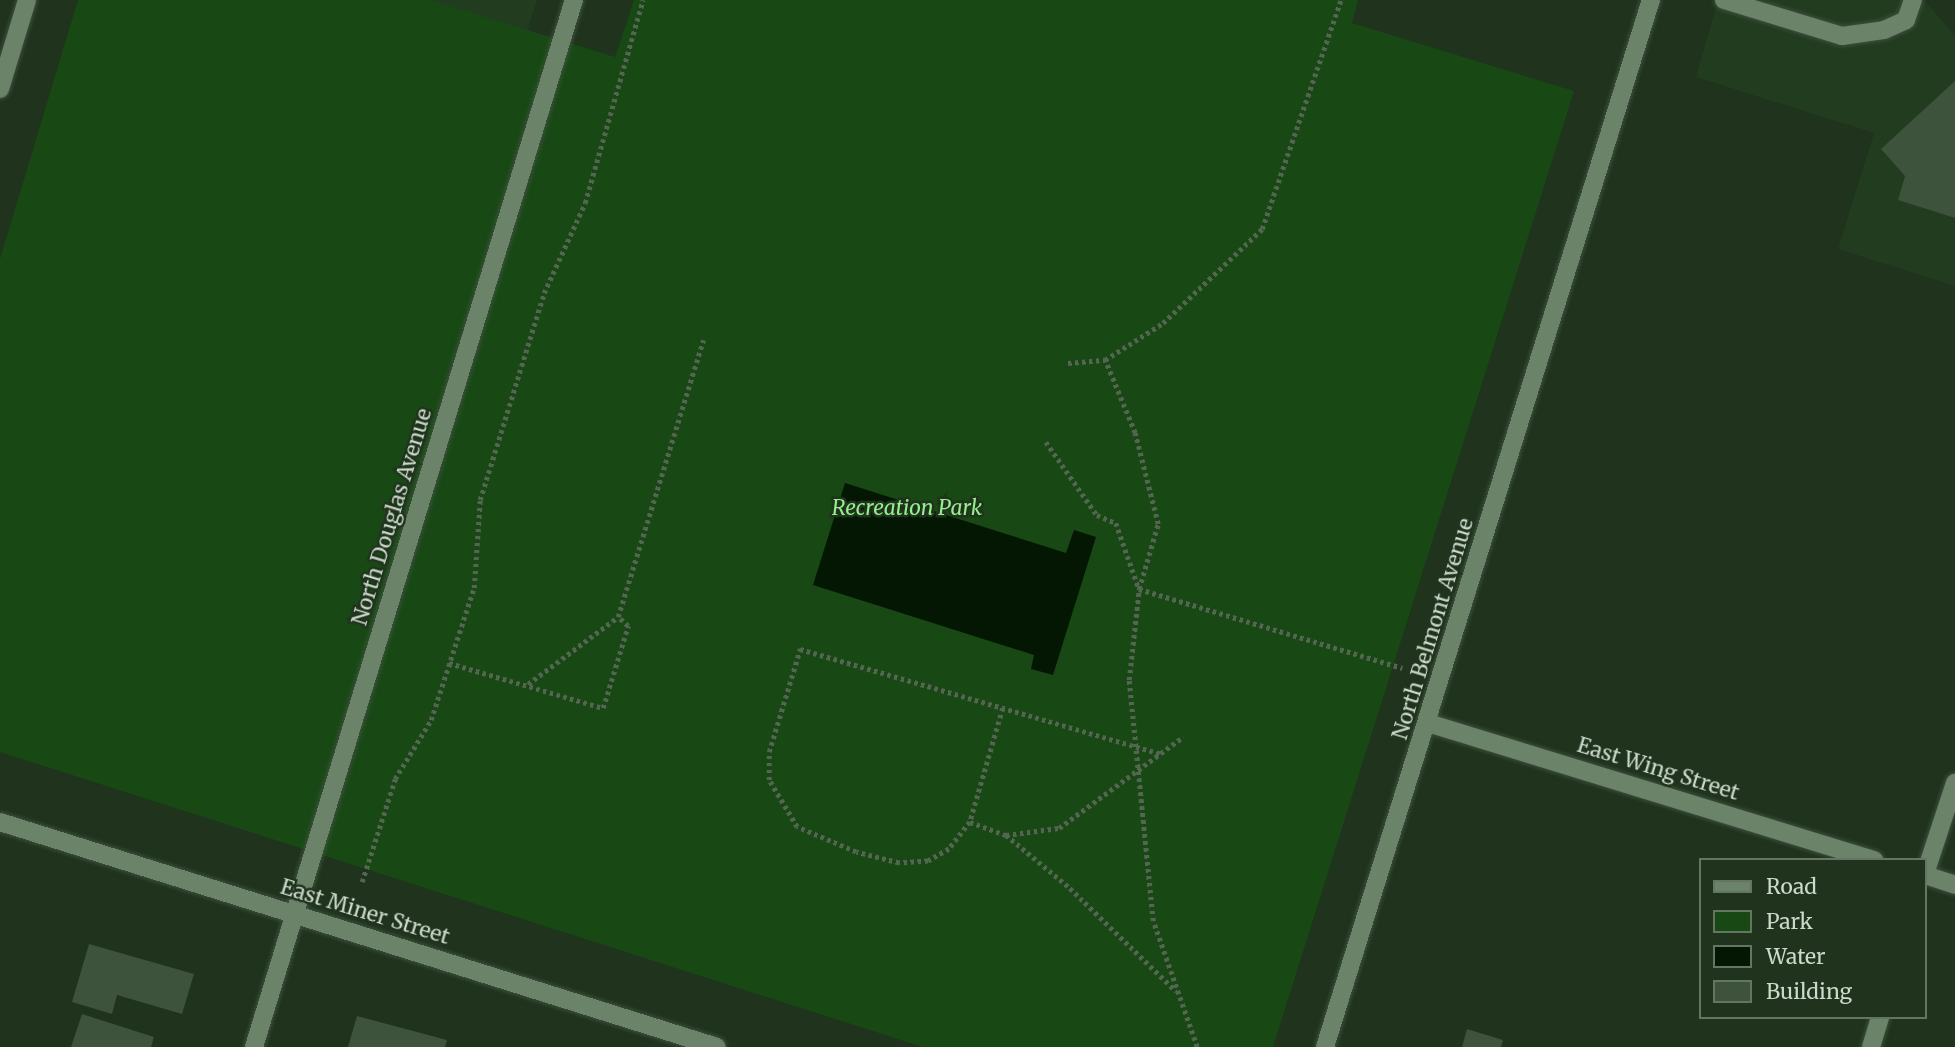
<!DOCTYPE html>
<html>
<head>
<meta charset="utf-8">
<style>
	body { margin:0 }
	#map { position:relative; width:1955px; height:1047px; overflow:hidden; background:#1f331d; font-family:Merriweather,serif }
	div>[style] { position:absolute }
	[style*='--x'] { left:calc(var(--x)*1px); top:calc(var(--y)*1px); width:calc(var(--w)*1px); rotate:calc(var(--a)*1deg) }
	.built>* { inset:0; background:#223c20 }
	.green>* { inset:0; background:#184915 }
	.water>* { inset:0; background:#041703 }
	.building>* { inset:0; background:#3d533b }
	.path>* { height:4.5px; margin-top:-2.25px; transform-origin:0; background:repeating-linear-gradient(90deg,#546552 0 3.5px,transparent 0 7px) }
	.roads { filter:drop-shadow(0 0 2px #3e503d) drop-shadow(0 0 2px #3e503d) }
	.service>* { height:18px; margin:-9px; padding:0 9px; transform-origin:9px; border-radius:9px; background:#6b8369 }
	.minor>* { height:18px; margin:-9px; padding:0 9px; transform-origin:9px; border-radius:9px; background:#6b8369 }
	span { translate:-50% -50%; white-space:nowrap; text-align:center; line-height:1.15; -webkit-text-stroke:5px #1f331d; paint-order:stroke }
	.park-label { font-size:21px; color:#96ef8e; font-style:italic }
	.street-label { font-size:21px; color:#ccd9cb }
	.legend { position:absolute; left:1699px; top:858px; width:228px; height:161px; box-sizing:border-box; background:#1f331d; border:2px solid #647563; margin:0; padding:9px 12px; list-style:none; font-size:21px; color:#ccd9cb }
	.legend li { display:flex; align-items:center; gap:14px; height:35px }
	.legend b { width:35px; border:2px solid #647563 }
</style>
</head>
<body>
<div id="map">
	<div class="built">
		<i style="clip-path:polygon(430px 0,537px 0,527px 32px)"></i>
		<i style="clip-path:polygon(1718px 0,1924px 0,1955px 35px,1955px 286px,1838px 249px,1874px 133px,1696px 77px)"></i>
	</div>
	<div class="green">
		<i style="clip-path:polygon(78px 0,430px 0,615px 57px,634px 0,1358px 0,1352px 23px,1574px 91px,1273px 1047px,923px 1047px,0 752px,0 259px)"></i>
	</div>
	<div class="water">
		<i style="clip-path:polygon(845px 483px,1066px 553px,1074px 530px,1096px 537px,1053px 675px,1031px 669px,1034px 655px,813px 585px)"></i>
	</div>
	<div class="building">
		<i style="clip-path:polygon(1955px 81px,1955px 218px,1898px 200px,1905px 176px,1881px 149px)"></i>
		<i style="clip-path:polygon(89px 944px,194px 974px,182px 1014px,117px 995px,112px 1014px,72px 1002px)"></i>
		<i style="clip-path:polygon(82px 1014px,154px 1037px,151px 1047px,71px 1047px)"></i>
		<i style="clip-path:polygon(357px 1016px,447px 1040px,445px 1047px,348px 1047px)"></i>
		<i style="clip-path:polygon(1467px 1029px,1503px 1040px,1501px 1047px,1462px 1047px)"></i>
	</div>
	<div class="path">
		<i style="--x:1068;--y:363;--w:37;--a:-5"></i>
		<i style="--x:1046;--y:442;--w:89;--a:55.1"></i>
		<i style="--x:1097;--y:515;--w:21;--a:23"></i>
		<i style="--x:1116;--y:523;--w:70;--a:70.8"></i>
		<i style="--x:1139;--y:589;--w:275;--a:16.7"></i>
		<i style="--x:449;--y:663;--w:160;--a:16.3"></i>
		<i style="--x:603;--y:708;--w:86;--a:-73"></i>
		<i style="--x:628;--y:626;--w:13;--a:-138"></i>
		<i style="--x:528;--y:684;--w:112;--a:-36.7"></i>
		<i style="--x:618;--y:617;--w:290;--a:-72.9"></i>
		<i style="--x:1003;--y:708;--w:119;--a:106.1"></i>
		<i style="--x:970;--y:822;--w:34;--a:128"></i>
		<i style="--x:949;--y:849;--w:24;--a:150"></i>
		<i style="--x:928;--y:861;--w:29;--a:176"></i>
		<i style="--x:899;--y:863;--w:44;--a:-165.7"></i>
		<i style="--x:856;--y:852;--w:64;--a:-157"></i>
		<i style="--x:797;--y:827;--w:55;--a:-120.8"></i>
		<i style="--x:769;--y:780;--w:28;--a:-90"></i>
		<i style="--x:769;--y:752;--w:108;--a:-73.2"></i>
		<i style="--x:800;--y:649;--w:377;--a:16.2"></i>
		<i style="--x:970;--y:822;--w:38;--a:20"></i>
		<i style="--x:1006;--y:835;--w:83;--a:39.6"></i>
		<i style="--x:1070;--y:888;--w:148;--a:44.2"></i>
		<i style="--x:1006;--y:835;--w:53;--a:-7.5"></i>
		<i style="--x:1059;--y:828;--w:154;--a:-36.3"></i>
		<i style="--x:362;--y:882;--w:108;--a:-72.2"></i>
		<i style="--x:395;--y:779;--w:69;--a:-58.6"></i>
		<i style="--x:431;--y:720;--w:139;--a:-72"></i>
		<i style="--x:474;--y:588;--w:88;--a:-86.1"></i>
		<i style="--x:480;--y:500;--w:217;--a:-72.8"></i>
		<i style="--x:544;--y:293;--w:99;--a:-65.5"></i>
		<i style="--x:585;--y:203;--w:211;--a:-74.1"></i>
		<i style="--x:1197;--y:1047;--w:133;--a:-109.2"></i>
		<i style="--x:1153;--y:921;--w:242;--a:-95.7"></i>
		<i style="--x:1129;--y:680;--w:92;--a:-83.7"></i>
		<i style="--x:1139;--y:589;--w:68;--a:-73.7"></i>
		<i style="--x:1158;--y:524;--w:94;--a:-104.2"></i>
		<i style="--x:1135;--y:433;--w:79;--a:-112.3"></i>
		<i style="--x:1105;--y:360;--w:69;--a:-32.5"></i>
		<i style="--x:1163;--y:323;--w:137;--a:-43.5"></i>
		<i style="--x:1262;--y:229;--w:242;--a:-71"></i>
	</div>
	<div class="roads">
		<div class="service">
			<i style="--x:1724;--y:0;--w:123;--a:17"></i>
			<i style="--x:1842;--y:36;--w:42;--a:-8.1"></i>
			<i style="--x:1884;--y:30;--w:24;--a:-24"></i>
			<i style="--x:1906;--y:20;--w:21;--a:-71"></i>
		</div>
		<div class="minor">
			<i style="--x:0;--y:89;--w:93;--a:-73.1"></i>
			<i style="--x:1428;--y:723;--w:467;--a:17.1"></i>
			<i style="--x:0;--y:822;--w:751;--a:17.42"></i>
			<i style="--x:1925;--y:874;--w:96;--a:-71.8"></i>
			<i style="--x:1925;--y:875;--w:32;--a:18"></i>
			<i style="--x:254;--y:1047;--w:1095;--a:-73.01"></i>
			<i style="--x:1325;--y:1047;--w:1097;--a:-72.71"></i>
			<i style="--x:1871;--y:1047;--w:31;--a:-73"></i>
		</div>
	</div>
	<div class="park-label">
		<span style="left:907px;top:508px">Recreation Park</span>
	</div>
	<div class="street-label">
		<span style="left:392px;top:517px;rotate:-73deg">North Douglas Avenue</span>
		<span style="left:1433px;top:629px;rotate:-73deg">North Belmont Avenue</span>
		<span style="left:1658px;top:769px;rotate:17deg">East Wing Street</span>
		<span style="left:365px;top:912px;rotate:17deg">East Miner Street</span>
	</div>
	<ul class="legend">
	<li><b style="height:9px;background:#6b8369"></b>Road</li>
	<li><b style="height:19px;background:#184915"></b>Park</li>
	<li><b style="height:19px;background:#041703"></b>Water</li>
	<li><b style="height:19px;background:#3d533b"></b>Building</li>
	</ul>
</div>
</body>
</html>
